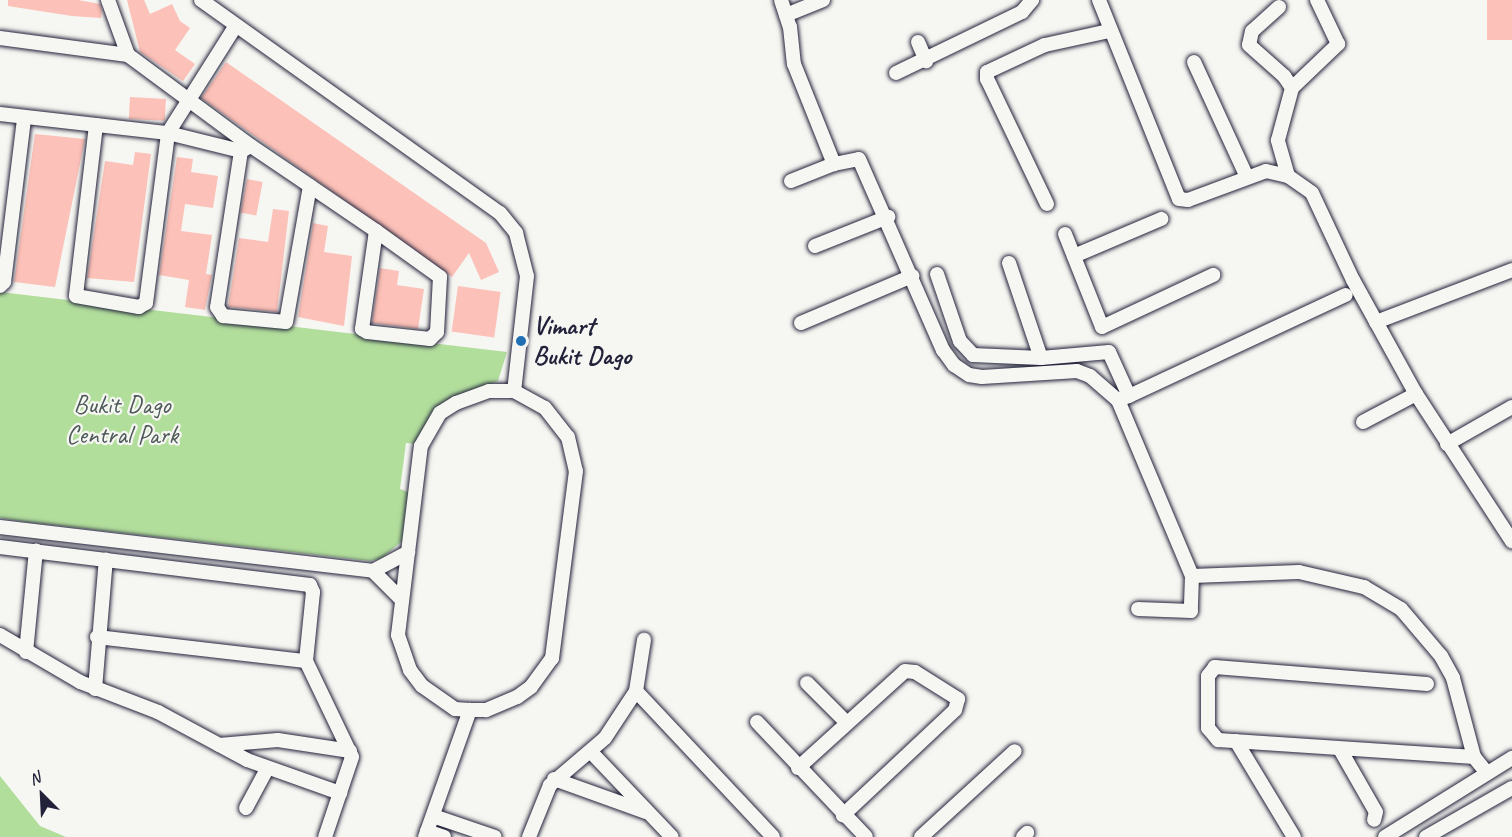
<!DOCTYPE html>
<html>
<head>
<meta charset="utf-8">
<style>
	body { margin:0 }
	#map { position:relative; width:1512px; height:837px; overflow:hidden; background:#f6f6f2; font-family:Caveat,sans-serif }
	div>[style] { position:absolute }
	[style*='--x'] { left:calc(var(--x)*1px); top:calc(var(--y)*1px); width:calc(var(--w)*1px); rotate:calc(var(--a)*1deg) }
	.green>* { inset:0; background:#b2de9c }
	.building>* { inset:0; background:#fcc1b8; transform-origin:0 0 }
	.roads { filter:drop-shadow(0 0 2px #22223b) drop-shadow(0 0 2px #22223b) }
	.street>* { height:14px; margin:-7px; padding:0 7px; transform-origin:7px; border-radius:7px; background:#f6f6f2 }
	.dots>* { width:16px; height:16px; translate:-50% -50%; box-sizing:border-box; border:3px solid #f6f6f2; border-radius:50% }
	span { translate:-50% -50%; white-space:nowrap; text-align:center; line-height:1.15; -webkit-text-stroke:4.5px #f6f6f2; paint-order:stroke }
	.poi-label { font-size:26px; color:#22223b; font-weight:700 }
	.left { translate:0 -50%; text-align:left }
	.park-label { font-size:26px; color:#4d5a58 }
	.north { position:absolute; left:12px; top:765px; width:60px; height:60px; -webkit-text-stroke:4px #f6f6f2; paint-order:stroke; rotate:336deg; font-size:16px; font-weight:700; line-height:24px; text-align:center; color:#22223b }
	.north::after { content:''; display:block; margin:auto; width:21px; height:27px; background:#22223b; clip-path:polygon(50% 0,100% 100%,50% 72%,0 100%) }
</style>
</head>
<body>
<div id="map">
	<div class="green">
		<i style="clip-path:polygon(0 292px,507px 352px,498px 381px,450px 400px,424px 426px,417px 444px,406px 443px,400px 489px,408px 492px,402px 541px,382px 558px,370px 561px,27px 522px,0 518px)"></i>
		<i style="clip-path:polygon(0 776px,40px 826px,66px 837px,0 837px)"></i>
	</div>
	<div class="building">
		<i style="clip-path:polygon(8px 0,78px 0,100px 4px,102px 11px,101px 18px,72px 16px,8px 6px)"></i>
		<i style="clip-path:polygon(127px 0,144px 0,150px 14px,172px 4px,180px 21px,190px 28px,175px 50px,195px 64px,183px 81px,140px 52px)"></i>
		<i style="left:1487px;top:0;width:25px;height:40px"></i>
		<i style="clip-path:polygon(226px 62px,486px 243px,499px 272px,481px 280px,469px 253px,452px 277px,201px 98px)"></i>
		<i style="left:130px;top:97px;width:36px;height:22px;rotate:3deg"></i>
		<i style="clip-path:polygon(35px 134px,85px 139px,55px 287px,14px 282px)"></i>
		<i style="clip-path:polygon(135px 152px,151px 154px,134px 282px,87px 278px,105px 161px,133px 165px)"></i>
		<i style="clip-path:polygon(177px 157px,193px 159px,191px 172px,218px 176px,213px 208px,185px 204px,181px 231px,212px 235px,206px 274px,212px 275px,205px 310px,185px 307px,189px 280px,159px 275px)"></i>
		<i style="left:247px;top:179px;width:16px;height:34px;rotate:11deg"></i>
		<i style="clip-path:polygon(273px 209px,289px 211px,277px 312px,228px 307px,239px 238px,268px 242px)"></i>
		<i style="clip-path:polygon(313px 223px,328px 226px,324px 252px,352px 256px,344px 326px,298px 317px)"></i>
		<i style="clip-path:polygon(380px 268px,399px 271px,397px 285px,424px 289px,418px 329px,372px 323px)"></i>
		<i style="left:458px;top:286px;width:43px;height:46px;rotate:8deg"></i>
	</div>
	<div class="roads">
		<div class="street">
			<i style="--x:108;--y:0;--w:59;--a:70"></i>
			<i style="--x:128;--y:55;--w:153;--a:36.5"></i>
			<i style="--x:251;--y:146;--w:71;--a:34.1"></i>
			<i style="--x:310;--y:186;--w:80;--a:34.3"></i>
			<i style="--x:376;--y:231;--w:79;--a:35.7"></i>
			<i style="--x:440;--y:277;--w:55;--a:93.1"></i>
			<i style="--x:437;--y:332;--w:10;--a:135"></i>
			<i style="--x:430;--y:339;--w:63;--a:-173.7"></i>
			<i style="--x:367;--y:332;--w:6;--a:-149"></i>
			<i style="--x:362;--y:329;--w:99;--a:-81.9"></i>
			<i style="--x:201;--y:0;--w:367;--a:35.5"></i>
			<i style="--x:500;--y:213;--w:26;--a:51"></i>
			<i style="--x:516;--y:233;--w:44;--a:75.7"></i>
			<i style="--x:527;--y:276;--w:116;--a:96.4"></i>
			<i style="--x:781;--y:0;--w:28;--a:72"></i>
			<i style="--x:790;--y:27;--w:37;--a:84"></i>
			<i style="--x:794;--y:64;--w:108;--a:68.2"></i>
			<i style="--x:1099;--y:0;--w:214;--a:68.1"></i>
			<i style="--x:1179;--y:199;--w:9;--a:6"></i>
			<i style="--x:1188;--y:200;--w:83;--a:-20.4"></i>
			<i style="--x:1266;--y:171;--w:23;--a:13"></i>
			<i style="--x:1288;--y:176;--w:29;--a:35"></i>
			<i style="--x:1312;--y:193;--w:96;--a:64.8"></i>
			<i style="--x:1353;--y:280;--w:130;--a:61.1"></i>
			<i style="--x:1416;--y:394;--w:176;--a:56.9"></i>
			<i style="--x:1279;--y:7;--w:36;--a:138"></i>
			<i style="--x:1252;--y:31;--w:14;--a:102"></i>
			<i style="--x:1249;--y:45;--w:47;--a:41.5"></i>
			<i style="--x:1284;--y:76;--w:14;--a:56"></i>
			<i style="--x:786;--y:15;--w:40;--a:-22"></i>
			<i style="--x:0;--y:38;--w:129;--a:7.6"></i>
			<i style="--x:918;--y:42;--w:21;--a:67"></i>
			<i style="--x:1194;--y:62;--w:127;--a:65.3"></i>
			<i style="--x:896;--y:73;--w:140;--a:-25.8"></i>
			<i style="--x:1022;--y:12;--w:16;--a:-50"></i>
			<i style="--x:0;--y:114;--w:169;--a:6.5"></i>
			<i style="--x:168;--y:133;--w:75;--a:13.9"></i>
			<i style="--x:241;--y:151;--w:9;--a:-27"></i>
			<i style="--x:96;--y:125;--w:172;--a:96.7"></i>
			<i style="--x:76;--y:296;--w:64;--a:9.9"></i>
			<i style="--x:139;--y:307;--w:8;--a:-30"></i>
			<i style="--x:146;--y:303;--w:171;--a:-82.6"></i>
			<i style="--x:168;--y:133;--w:125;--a:-57.7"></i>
			<i style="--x:241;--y:151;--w:158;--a:98.7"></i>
			<i style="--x:217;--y:307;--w:11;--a:56"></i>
			<i style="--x:223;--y:316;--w:63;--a:5.4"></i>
			<i style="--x:286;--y:322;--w:138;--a:-80"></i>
			<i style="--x:1288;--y:176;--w:37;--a:-106"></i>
			<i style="--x:1278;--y:140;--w:54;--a:-74.9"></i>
			<i style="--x:1292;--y:88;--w:64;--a:-43.7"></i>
			<i style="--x:1338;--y:44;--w:49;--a:-115.5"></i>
			<i style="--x:791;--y:181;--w:46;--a:-21.6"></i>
			<i style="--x:834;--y:164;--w:25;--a:-11"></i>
			<i style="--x:859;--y:159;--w:209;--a:66.3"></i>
			<i style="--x:943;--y:350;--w:19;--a:54"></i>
			<i style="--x:954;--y:365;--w:18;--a:34"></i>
			<i style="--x:969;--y:375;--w:13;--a:9"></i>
			<i style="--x:982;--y:377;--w:95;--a:-3.6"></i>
			<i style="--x:1077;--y:371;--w:14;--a:21"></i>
			<i style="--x:1090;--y:376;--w:37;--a:41"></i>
			<i style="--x:1118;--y:400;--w:191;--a:67.2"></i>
			<i style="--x:1192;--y:576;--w:35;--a:92"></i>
			<i style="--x:1191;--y:611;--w:53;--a:-177.8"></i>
			<i style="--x:1047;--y:204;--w:139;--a:-115.6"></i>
			<i style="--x:987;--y:79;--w:7;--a:-90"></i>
			<i style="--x:987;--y:72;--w:64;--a:-25"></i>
			<i style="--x:1045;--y:45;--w:66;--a:-12.3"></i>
			<i style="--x:1065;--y:234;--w:100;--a:68.3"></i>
			<i style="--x:1102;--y:327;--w:123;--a:-25.1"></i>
			<i style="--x:815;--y:246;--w:79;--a:-21.7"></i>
			<i style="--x:1074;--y:256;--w:95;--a:-23"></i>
			<i style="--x:1009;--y:263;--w:100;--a:71.4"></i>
			<i style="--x:937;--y:274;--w:71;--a:71.1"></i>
			<i style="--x:960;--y:341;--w:19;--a:47"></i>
			<i style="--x:973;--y:355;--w:68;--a:2.5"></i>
			<i style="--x:1041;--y:358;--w:68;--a:-5"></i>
			<i style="--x:1109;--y:352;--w:48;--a:65.6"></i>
			<i style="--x:1129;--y:396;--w:12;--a:160"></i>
			<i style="--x:0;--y:286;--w:6;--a:-45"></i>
			<i style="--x:4;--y:282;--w:165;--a:-83"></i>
			<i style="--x:1376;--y:322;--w:146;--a:-20.9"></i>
			<i style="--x:801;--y:323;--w:121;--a:-22.9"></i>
			<i style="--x:489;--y:391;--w:25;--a:0"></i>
			<i style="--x:514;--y:391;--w:35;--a:29"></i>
			<i style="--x:545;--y:408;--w:37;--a:52"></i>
			<i style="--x:568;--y:437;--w:35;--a:77"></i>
			<i style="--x:576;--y:471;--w:189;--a:97.3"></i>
			<i style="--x:552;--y:658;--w:36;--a:126"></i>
			<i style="--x:531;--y:687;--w:17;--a:144"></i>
			<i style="--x:517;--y:697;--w:34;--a:157"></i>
			<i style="--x:486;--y:710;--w:16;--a:180"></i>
			<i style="--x:470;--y:710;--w:15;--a:-176"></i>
			<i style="--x:455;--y:709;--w:40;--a:-145.1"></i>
			<i style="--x:422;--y:686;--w:20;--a:-127"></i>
			<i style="--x:410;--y:670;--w:37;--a:-109"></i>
			<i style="--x:398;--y:635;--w:190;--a:-83.1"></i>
			<i style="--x:421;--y:446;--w:38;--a:-60"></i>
			<i style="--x:440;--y:413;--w:19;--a:-32"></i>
			<i style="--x:456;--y:403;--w:35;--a:-20"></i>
			<i style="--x:1129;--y:396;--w:239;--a:-25"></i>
			<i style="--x:1363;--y:422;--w:60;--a:-27.8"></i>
			<i style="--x:1447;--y:444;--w:75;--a:-29.6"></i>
			<i style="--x:0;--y:527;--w:376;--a:6.7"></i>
			<i style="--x:373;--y:571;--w:40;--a:-28"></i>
			<i style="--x:0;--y:547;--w:312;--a:7"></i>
			<i style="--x:310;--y:585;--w:8;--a:67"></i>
			<i style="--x:313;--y:592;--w:69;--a:95.8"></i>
			<i style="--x:306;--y:661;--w:106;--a:64.4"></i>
			<i style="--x:352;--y:757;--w:84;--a:108.6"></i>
			<i style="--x:373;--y:571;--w:41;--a:45"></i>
			<i style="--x:1192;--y:576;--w:107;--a:-2.1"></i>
			<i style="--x:1299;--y:572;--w:67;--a:13"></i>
			<i style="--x:1364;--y:587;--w:43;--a:30.7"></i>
			<i style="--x:1401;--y:609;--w:62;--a:49.6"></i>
			<i style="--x:1441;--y:656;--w:25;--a:61"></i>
			<i style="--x:1453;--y:678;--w:82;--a:75.1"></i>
			<i style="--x:1474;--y:757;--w:19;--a:51"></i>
			<i style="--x:0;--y:635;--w:93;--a:30.4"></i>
			<i style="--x:80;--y:682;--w:84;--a:21"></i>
			<i style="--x:158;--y:712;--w:101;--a:28.3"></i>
			<i style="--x:247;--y:760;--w:99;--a:19.5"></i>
			<i style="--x:97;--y:637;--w:210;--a:6.6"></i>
			<i style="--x:26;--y:652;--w:102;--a:-84.4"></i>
			<i style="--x:807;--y:683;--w:55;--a:45"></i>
			<i style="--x:1427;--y:684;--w:213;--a:-175.4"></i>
			<i style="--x:1215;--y:667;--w:11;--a:128"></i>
			<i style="--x:1208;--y:676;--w:52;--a:90"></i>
			<i style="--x:1208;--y:728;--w:16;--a:50"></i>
			<i style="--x:1218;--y:740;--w:257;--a:3.8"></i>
			<i style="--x:95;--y:689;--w:130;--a:-85.2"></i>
			<i style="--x:636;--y:691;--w:200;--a:46.8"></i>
			<i style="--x:757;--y:722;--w:158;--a:46.5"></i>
			<i style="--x:1236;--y:741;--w:112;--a:58.9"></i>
			<i style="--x:219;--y:745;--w:59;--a:-4.8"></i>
			<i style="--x:278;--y:740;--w:73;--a:8.7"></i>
			<i style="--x:1341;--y:751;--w:70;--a:60.2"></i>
			<i style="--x:1376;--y:812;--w:8;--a:104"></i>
			<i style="--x:591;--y:752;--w:117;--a:46.4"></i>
			<i style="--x:798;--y:768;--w:144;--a:-42.2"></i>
			<i style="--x:905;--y:671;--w:10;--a:6"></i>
			<i style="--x:915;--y:672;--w:51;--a:32.1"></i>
			<i style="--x:958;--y:699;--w:11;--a:105"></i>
			<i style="--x:955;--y:710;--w:154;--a:136.8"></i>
			<i style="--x:554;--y:779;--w:98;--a:19.7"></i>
			<i style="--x:246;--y:808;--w:44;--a:-61.7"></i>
			<i style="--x:433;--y:816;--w:65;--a:18.7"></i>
			<i style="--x:427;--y:831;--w:18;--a:19"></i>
			<i style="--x:425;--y:837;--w:135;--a:-70.5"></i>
			<i style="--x:529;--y:837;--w:56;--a:-68"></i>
			<i style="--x:550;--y:785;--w:72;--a:-40.5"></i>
			<i style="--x:605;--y:738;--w:56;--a:-56.6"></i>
			<i style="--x:636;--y:691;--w:52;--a:-81.1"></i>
			<i style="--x:921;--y:837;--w:127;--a:-42.5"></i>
			<i style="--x:1023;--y:837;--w:6;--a:-45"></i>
			<i style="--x:1385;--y:837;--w:150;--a:-31.9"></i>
			<i style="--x:1426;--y:837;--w:99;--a:-29.7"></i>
		</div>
	</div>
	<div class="dots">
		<i style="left:521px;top:341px;background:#1f6fb2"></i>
	</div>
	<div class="poi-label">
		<span class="left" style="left:533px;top:341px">Vimart<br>Bukit Dago</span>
	</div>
	<div class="park-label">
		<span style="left:122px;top:420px">Bukit Dago<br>Central Park</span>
	</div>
	<div class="north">N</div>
</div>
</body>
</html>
